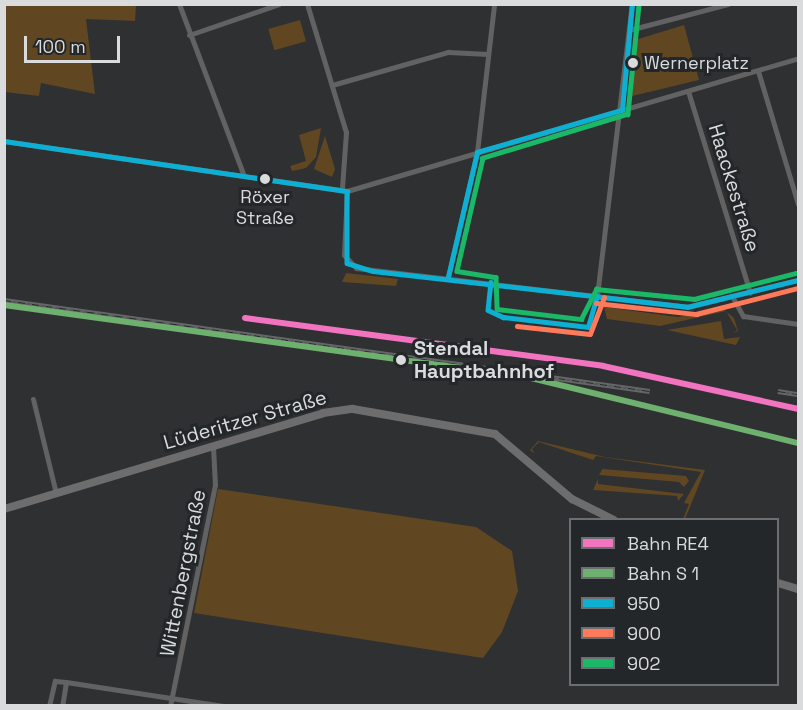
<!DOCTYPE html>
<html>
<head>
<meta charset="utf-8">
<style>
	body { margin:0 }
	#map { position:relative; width:803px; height:710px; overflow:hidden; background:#2e3032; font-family:"Space Grotesk",sans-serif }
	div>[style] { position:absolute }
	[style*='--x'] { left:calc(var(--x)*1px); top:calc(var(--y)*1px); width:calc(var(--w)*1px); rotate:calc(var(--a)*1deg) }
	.green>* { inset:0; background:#614622; transform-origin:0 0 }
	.minor>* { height:5px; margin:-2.5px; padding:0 2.5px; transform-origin:2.5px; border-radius:2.5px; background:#636262 }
	.secondary>* { height:8px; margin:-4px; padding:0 4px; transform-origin:4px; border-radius:4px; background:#6e6d6d }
	.rail>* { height:4.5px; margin-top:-2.25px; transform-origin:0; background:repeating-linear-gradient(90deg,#232729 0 7px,#656667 0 14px); box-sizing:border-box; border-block:2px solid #656667 }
	.bus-1>* { height:4.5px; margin:-2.25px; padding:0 2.25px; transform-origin:2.25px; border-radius:2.25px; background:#0dafd3 }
	.bus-2>* { height:4.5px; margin:-2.25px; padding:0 2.25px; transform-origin:2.25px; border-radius:2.25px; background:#ff7a5a }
	.bus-3>* { height:4.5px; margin:-2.25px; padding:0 2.25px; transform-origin:2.25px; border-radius:2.25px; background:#1ab867 }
	.rail-1>* { height:6px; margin:-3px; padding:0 3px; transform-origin:3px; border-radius:3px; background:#f273bf }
	.rail-2>* { height:6px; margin:-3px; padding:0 3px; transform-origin:3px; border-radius:3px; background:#6eb06e }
	.dots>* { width:16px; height:16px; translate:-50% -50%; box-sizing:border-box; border:3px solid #232729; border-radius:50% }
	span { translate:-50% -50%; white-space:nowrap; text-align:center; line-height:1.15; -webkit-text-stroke:6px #232729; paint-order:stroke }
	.bus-label { font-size:18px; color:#d9dbdc }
	.left { translate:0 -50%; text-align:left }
	.street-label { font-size:20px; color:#d9dbdc }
	.stop-label { font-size:20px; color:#d9dbdc; font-weight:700 }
	.frame { position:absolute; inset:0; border:6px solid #d9dbdc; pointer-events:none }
	.legend { position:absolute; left:569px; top:518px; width:210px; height:168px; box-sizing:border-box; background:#232729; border:2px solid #6c6f71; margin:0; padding:8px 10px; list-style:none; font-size:18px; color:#d9dbdc }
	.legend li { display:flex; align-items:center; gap:12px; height:30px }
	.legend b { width:30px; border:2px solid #6c6f71 }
	.scale { position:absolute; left:24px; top:36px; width:96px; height:27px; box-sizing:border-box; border:3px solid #d9dbdc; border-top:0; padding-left:8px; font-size:18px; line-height:21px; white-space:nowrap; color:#d9dbdc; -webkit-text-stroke:4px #232729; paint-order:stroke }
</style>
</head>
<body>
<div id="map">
	<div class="green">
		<i style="clip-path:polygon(5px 4px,136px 5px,135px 21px,86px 19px,95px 94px,41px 83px,39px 96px,5px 92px)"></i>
		<i style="left:300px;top:20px;width:22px;height:33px;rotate:74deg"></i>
		<i style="clip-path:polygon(684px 25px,699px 80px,632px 96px,635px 40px)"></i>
		<i style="clip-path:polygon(321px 128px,316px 157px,306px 168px,292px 171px,290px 166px,306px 161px,299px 135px)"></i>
		<i style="clip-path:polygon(325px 136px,335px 169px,332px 177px,314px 169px)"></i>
		<i style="clip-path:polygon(346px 273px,398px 279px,396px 286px,342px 282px)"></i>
		<i style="clip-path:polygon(604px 307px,678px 317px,723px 309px,734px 318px,738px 331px,733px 333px,737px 330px,726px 311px,660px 326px,607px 319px)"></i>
		<i style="clip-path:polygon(721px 321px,724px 339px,740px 337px,736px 345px,667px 330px)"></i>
		<i style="clip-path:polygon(538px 441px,605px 457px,705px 470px,685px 519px,683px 519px,689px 504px,684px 503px,701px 472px,596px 456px,593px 460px,539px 442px,532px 449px,535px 454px,530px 450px)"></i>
		<i style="clip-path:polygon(605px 465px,603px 469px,686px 476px,689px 481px,684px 487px,679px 482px,599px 475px)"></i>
		<i style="clip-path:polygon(598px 479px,598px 484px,684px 494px,678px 501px,677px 496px,593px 490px)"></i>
		<i style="clip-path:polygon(218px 489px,476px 527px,512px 551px,518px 591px,502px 632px,483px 658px,194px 613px)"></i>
	</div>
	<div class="minor">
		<i style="--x:179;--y:4;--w:181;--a:69.3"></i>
		<i style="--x:307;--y:4;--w:134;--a:73.1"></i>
		<i style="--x:346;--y:132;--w:56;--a:94.1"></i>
		<i style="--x:629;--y:30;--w:102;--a:-14.7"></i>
		<i style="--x:189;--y:35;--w:95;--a:-19"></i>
		<i style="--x:758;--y:71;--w:139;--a:73.3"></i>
		<i style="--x:332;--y:85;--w:121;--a:-15.9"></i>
		<i style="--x:448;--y:52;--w:40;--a:2.9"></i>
		<i style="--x:688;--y:91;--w:211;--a:72.9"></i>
		<i style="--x:4;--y:141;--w:347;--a:8.3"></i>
		<i style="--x:347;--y:191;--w:470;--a:-16.4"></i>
		<i style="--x:347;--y:191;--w:64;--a:92.7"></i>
		<i style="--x:344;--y:255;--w:18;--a:47"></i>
		<i style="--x:356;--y:268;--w:333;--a:6.7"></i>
		<i style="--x:687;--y:307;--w:114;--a:-13.7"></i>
		<i style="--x:448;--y:277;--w:128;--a:-76.9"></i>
		<i style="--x:477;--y:152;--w:149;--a:-83.4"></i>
		<i style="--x:597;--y:296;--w:294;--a:-83.2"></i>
		<i style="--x:733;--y:298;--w:21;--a:61"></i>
		<i style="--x:743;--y:316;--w:56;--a:8.3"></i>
		<i style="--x:33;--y:399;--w:97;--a:76.3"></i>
		<i style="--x:66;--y:682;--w:159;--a:8.7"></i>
		<i style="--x:49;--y:706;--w:26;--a:-77"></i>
		<i style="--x:55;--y:681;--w:11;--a:5"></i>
		<i style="--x:66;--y:682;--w:24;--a:99"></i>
		<i style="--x:170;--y:706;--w:226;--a:-78.5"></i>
		<i style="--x:215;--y:485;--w:39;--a:-93"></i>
	</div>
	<div class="secondary">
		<i style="--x:4;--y:509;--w:333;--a:-16.7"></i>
		<i style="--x:323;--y:413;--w:30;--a:-8"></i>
		<i style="--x:353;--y:409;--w:144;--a:10"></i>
		<i style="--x:495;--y:434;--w:101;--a:40.2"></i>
		<i style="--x:572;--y:499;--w:47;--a:26.6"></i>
		<i style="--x:778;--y:583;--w:21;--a:17"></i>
	</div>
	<div class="rail">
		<i style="--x:4;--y:300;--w:652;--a:8.02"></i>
		<i style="--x:778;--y:391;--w:20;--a:9"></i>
	</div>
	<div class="bus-1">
		<i style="--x:4;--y:141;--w:347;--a:8.3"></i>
		<i style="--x:347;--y:191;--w:72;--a:90"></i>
		<i style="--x:347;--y:263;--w:27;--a:17"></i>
		<i style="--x:373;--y:271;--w:316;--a:6.5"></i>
		<i style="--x:687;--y:307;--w:114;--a:-13.7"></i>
		<i style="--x:448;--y:277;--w:128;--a:-76.9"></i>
		<i style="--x:477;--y:152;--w:151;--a:-16.2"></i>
		<i style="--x:622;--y:110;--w:106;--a:-84.6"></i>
		<i style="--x:491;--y:282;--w:28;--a:96"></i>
		<i style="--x:488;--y:310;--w:17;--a:25"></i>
		<i style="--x:503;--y:317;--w:86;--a:6.7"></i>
		<i style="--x:588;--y:327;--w:32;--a:-74"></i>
	</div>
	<div class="bus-2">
		<i style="--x:596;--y:303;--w:101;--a:6.3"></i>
		<i style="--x:696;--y:314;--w:105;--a:-14.3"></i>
		<i style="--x:517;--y:326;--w:73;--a:6.3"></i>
		<i style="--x:590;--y:334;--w:39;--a:-69"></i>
	</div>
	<div class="bus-3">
		<i style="--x:639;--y:5;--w:110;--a:95.8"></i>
		<i style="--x:628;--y:114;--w:152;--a:163.1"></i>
		<i style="--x:483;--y:158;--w:116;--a:103"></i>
		<i style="--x:457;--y:271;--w:39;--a:9"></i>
		<i style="--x:496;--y:277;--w:32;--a:88"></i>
		<i style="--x:497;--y:309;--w:85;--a:6.8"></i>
		<i style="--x:581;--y:319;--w:34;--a:-63"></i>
		<i style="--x:596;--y:289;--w:99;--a:5.8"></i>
		<i style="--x:694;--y:299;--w:105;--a:-14.3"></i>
	</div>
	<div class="rail-1">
		<i style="--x:245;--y:318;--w:361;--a:7.6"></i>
		<i style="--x:603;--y:366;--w:200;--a:12.4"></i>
	</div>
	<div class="rail-2">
		<i style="--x:4;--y:305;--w:528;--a:7.84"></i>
		<i style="--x:527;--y:377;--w:279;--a:13.7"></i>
	</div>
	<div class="dots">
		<i style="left:633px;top:63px;background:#d9dbdc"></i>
		<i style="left:265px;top:179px;background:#d9dbdc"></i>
		<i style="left:401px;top:360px;background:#d9dbdc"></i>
	</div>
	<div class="bus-label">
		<span class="left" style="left:644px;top:63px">Wernerplatz</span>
		<span style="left:265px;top:208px">Röxer<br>Straße</span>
	</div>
	<div class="street-label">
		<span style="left:734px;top:188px;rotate:73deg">Haackestraße</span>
		<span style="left:245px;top:420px;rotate:-16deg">Lüderitzer Straße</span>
		<span style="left:183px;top:573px;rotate:-79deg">Wittenbergstraße</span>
	</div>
	<div class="stop-label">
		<span class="left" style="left:414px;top:360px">Stendal<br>Hauptbahnhof</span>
	</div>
	<div class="frame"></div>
	<ul class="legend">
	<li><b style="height:8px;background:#f273bf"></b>Bahn RE4</li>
	<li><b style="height:8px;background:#6eb06e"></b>Bahn S 1</li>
	<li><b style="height:8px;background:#0dafd3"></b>950</li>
	<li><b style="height:8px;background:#ff7a5a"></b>900</li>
	<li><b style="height:8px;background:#1ab867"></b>902</li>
	</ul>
	<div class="scale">100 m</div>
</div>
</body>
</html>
